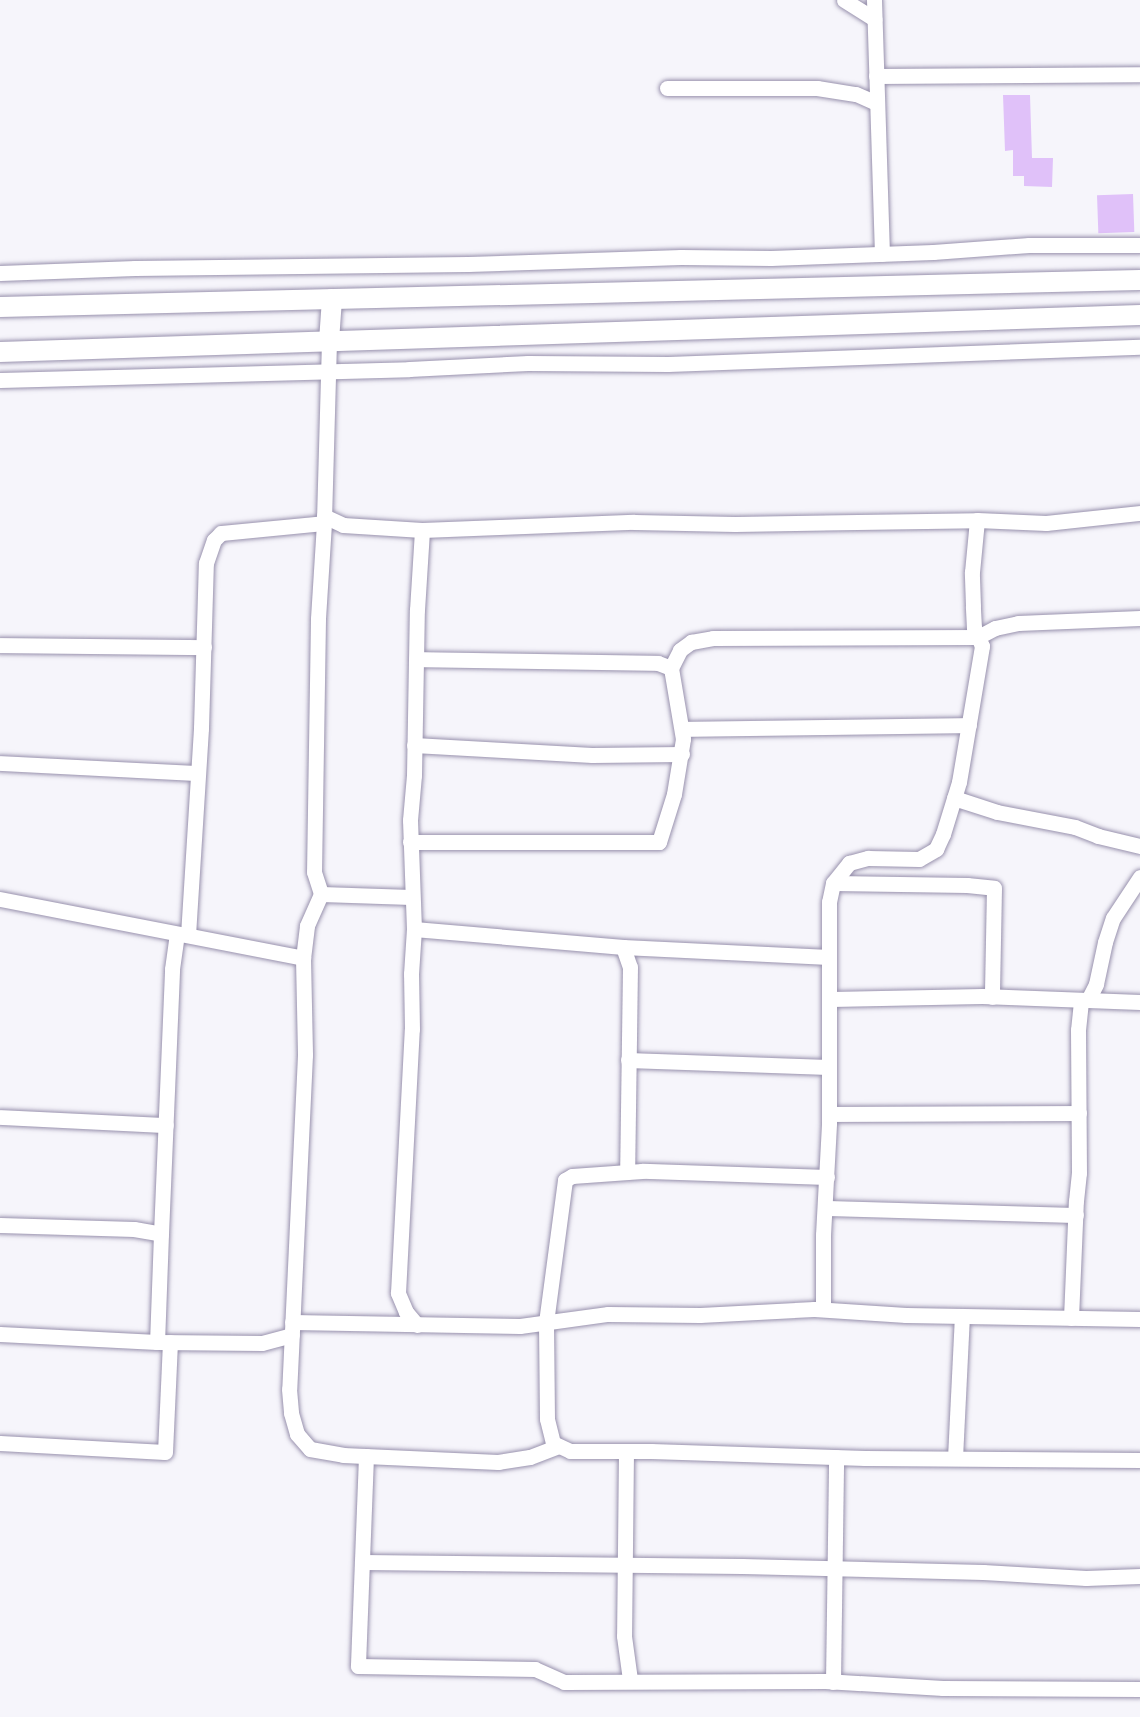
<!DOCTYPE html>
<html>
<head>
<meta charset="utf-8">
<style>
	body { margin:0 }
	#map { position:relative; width:1140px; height:1717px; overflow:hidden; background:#f6f5fb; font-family:Rubik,sans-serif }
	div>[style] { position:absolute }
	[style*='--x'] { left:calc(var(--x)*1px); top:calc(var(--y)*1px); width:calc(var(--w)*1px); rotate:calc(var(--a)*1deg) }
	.building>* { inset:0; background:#e0c1f9; transform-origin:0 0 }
	.roads { filter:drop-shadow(0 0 2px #9891ad) drop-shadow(0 0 2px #9891ad) }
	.minor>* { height:15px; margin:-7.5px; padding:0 7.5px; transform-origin:7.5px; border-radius:7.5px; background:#fff }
	.tertiary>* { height:20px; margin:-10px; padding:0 10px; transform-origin:10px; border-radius:10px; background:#fff }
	span { translate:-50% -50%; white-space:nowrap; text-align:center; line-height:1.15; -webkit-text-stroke:6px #fff; paint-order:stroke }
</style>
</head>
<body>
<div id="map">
	<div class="building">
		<i style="clip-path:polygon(1003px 95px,1030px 95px,1032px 158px,1053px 158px,1052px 187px,1024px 186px,1024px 176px,1013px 176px,1013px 150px,1005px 151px)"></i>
		<i style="left:1133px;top:194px;width:38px;height:36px;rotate:88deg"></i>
	</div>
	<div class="roads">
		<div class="minor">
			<i style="--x:844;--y:0;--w:36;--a:32"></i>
			<i style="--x:874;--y:0;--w:254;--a:88.2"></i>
			<i style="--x:876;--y:76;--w:264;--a:-0.4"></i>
			<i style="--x:667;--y:88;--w:150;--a:0"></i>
			<i style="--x:817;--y:88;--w:39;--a:9"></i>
			<i style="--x:856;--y:94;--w:22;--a:24"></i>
			<i style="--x:0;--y:273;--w:135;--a:-2.1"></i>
			<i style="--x:135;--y:268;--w:333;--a:-0.7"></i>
			<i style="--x:468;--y:264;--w:213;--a:-1.9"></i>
			<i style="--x:681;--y:257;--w:90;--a:0.6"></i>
			<i style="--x:771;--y:258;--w:162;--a:-2.1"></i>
			<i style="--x:933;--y:252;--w:96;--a:-4.2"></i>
			<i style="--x:1029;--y:245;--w:111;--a:0"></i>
			<i style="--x:329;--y:341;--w:182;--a:91.6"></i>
			<i style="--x:324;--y:523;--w:96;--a:93.6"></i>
			<i style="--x:318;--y:619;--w:253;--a:90.9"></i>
			<i style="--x:314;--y:872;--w:23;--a:72"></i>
			<i style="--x:321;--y:894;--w:35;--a:114"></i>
			<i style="--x:307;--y:926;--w:32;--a:97"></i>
			<i style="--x:303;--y:958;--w:97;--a:88.8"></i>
			<i style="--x:305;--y:1055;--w:334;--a:92.7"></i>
			<i style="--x:289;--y:1389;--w:24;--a:85"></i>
			<i style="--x:291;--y:1413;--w:22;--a:74"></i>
			<i style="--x:297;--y:1434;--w:20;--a:49"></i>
			<i style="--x:310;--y:1449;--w:34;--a:10"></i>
			<i style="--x:343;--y:1455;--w:155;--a:2.6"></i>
			<i style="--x:498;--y:1462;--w:32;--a:-9"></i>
			<i style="--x:530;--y:1457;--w:30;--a:-21"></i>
			<i style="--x:0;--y:380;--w:409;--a:-1.5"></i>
			<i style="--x:409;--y:369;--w:119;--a:-2.9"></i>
			<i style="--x:528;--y:363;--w:140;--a:0.4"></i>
			<i style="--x:668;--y:364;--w:472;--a:-2.1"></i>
			<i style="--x:324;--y:516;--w:21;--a:25"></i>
			<i style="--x:343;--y:525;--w:79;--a:3.6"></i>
			<i style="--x:422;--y:530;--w:212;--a:-2.2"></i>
			<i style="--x:634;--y:522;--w:101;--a:1.1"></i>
			<i style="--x:735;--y:524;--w:242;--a:-0.9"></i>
			<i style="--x:977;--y:520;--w:69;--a:2.5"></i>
			<i style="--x:1046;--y:523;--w:95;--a:-6.1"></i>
			<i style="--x:0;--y:645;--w:204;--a:0.6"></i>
			<i style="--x:671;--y:668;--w:20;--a:-63"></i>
			<i style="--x:680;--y:650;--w:14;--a:-36"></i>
			<i style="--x:691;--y:642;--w:22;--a:-10"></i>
			<i style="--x:713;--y:638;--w:265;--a:-0.2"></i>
			<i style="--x:978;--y:637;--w:19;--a:-28"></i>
			<i style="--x:995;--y:628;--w:24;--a:-12"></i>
			<i style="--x:1018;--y:623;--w:122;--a:-2.3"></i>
			<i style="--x:682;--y:729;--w:287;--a:-0.8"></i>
			<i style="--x:414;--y:745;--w:178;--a:3.2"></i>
			<i style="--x:592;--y:755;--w:90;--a:-0.6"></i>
			<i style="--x:0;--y:763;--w:198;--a:2.9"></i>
			<i style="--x:954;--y:798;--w:45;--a:18"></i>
			<i style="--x:997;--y:812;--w:79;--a:10.9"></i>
			<i style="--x:1075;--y:827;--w:25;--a:21"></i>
			<i style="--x:1098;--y:836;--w:43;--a:13.4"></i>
			<i style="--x:410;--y:842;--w:249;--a:0"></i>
			<i style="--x:659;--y:842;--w:50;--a:-72.6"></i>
			<i style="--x:674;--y:794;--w:56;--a:-80.7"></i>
			<i style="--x:683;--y:739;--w:72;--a:-99.6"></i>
			<i style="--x:671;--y:668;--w:14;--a:-159"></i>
			<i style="--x:658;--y:663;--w:242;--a:-179.1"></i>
			<i style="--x:833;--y:883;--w:26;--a:-51"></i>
			<i style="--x:849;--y:863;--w:20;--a:-15"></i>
			<i style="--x:868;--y:858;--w:51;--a:1.1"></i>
			<i style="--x:919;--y:859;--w:20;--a:-30"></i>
			<i style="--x:936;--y:849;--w:17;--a:-65"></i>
			<i style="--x:943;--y:834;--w:54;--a:-72.9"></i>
			<i style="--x:959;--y:782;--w:138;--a:-80.4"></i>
			<i style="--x:982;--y:646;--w:20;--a:-114"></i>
			<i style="--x:974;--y:628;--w:22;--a:-93"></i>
			<i style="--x:973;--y:606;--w:34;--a:-92"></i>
			<i style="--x:972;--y:572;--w:52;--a:-84.5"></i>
			<i style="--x:321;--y:894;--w:90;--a:1.9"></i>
			<i style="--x:0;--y:899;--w:309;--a:11"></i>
			<i style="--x:414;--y:929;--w:210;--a:4.9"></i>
			<i style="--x:623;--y:947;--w:206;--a:2.8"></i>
			<i style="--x:188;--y:935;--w:207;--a:-86.4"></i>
			<i style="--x:201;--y:728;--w:165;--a:-88.3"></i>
			<i style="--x:206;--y:563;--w:24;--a:-71"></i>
			<i style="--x:214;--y:540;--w:10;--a:-45"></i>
			<i style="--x:221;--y:533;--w:103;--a:-5.5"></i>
			<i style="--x:623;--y:947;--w:21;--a:71"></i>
			<i style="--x:630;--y:967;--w:205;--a:90.8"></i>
			<i style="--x:831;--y:999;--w:151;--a:-1.1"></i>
			<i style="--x:982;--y:996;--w:158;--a:2.2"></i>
			<i style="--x:1088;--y:1000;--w:18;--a:-63"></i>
			<i style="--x:1096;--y:984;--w:43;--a:-77.9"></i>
			<i style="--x:1105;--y:942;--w:25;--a:-72"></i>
			<i style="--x:1113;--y:918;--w:49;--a:-56.6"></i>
			<i style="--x:628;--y:1060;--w:200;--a:2"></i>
			<i style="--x:829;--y:1114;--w:250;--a:-0.2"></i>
			<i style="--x:0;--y:1117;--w:166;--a:2.8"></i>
			<i style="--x:827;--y:1177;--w:185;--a:-178.1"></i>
			<i style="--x:642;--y:1171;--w:70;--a:175.9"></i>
			<i style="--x:572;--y:1176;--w:8;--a:150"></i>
			<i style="--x:565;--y:1180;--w:144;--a:97.6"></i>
			<i style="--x:546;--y:1323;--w:96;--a:89.4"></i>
			<i style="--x:547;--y:1419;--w:25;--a:76"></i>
			<i style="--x:553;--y:1443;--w:19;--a:25"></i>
			<i style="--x:570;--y:1451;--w:81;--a:0"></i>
			<i style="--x:651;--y:1451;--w:214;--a:1.9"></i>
			<i style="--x:865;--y:1458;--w:275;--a:0.4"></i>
			<i style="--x:826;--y:1208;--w:250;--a:1.6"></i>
			<i style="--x:0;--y:1225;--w:134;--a:1.7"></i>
			<i style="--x:134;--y:1229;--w:27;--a:10"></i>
			<i style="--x:161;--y:1234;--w:108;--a:92.1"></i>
			<i style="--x:161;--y:1234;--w:265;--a:-87.6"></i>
			<i style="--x:172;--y:969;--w:35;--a:-82"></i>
			<i style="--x:823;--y:1309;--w:74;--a:-90"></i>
			<i style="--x:823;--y:1235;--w:112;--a:-86.9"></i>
			<i style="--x:829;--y:1123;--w:221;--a:-90"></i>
			<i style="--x:829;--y:902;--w:19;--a:-78"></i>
			<i style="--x:833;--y:883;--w:134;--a:0.9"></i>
			<i style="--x:967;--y:885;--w:27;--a:6"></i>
			<i style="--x:994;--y:888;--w:109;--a:91.1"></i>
			<i style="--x:1071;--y:1318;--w:117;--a:-87.6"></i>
			<i style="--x:1076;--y:1201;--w:28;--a:-84"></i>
			<i style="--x:1079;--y:1173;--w:143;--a:-90.4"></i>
			<i style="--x:1078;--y:1030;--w:30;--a:-84"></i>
			<i style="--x:292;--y:1322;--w:228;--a:1"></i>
			<i style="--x:520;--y:1326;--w:89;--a:-7.8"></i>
			<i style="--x:608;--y:1314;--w:92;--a:0.6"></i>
			<i style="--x:700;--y:1315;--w:114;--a:-3"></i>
			<i style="--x:814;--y:1309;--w:92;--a:3.7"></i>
			<i style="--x:906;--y:1315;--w:234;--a:1"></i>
			<i style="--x:417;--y:1325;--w:17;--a:-130"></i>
			<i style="--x:406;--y:1312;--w:21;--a:-113"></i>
			<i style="--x:398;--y:1293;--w:264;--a:-87"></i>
			<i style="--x:412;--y:1029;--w:55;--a:-91"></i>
			<i style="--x:411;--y:974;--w:45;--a:-86.2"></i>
			<i style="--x:414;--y:929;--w:109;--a:-92.1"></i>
			<i style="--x:410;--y:820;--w:45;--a:-84.9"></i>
			<i style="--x:414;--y:775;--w:165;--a:-89"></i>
			<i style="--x:417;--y:610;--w:80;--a:-86.4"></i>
			<i style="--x:0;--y:1334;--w:157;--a:2.9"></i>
			<i style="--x:157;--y:1342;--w:105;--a:0.5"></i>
			<i style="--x:262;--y:1343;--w:31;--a:-15"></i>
			<i style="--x:0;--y:1443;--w:165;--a:3.1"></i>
			<i style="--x:165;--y:1452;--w:110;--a:-87.4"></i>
			<i style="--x:626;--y:1452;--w:184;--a:90.6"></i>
			<i style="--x:624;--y:1636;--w:44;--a:82.2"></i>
			<i style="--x:366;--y:1456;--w:210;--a:92.2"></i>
			<i style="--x:358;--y:1666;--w:177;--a:1"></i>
			<i style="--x:535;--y:1669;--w:32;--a:24"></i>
			<i style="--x:564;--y:1682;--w:261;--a:-0.2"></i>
			<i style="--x:825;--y:1681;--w:118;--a:3.4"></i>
			<i style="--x:943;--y:1688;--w:197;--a:0.3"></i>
			<i style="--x:955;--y:1458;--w:142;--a:-87.2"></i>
			<i style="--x:362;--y:1562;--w:380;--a:0.6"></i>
			<i style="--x:742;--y:1566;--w:241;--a:1.4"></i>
			<i style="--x:983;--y:1572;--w:103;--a:3.3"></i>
			<i style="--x:1086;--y:1578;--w:54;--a:-2.1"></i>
			<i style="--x:833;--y:1682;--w:225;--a:-89.2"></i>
		</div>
		<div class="tertiary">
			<i style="--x:0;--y:307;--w:1140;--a:-1.36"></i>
			<i style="--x:329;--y:341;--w:42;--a:-85.9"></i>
			<i style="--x:0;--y:352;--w:1141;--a:-1.86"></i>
		</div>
	</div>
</div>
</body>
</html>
